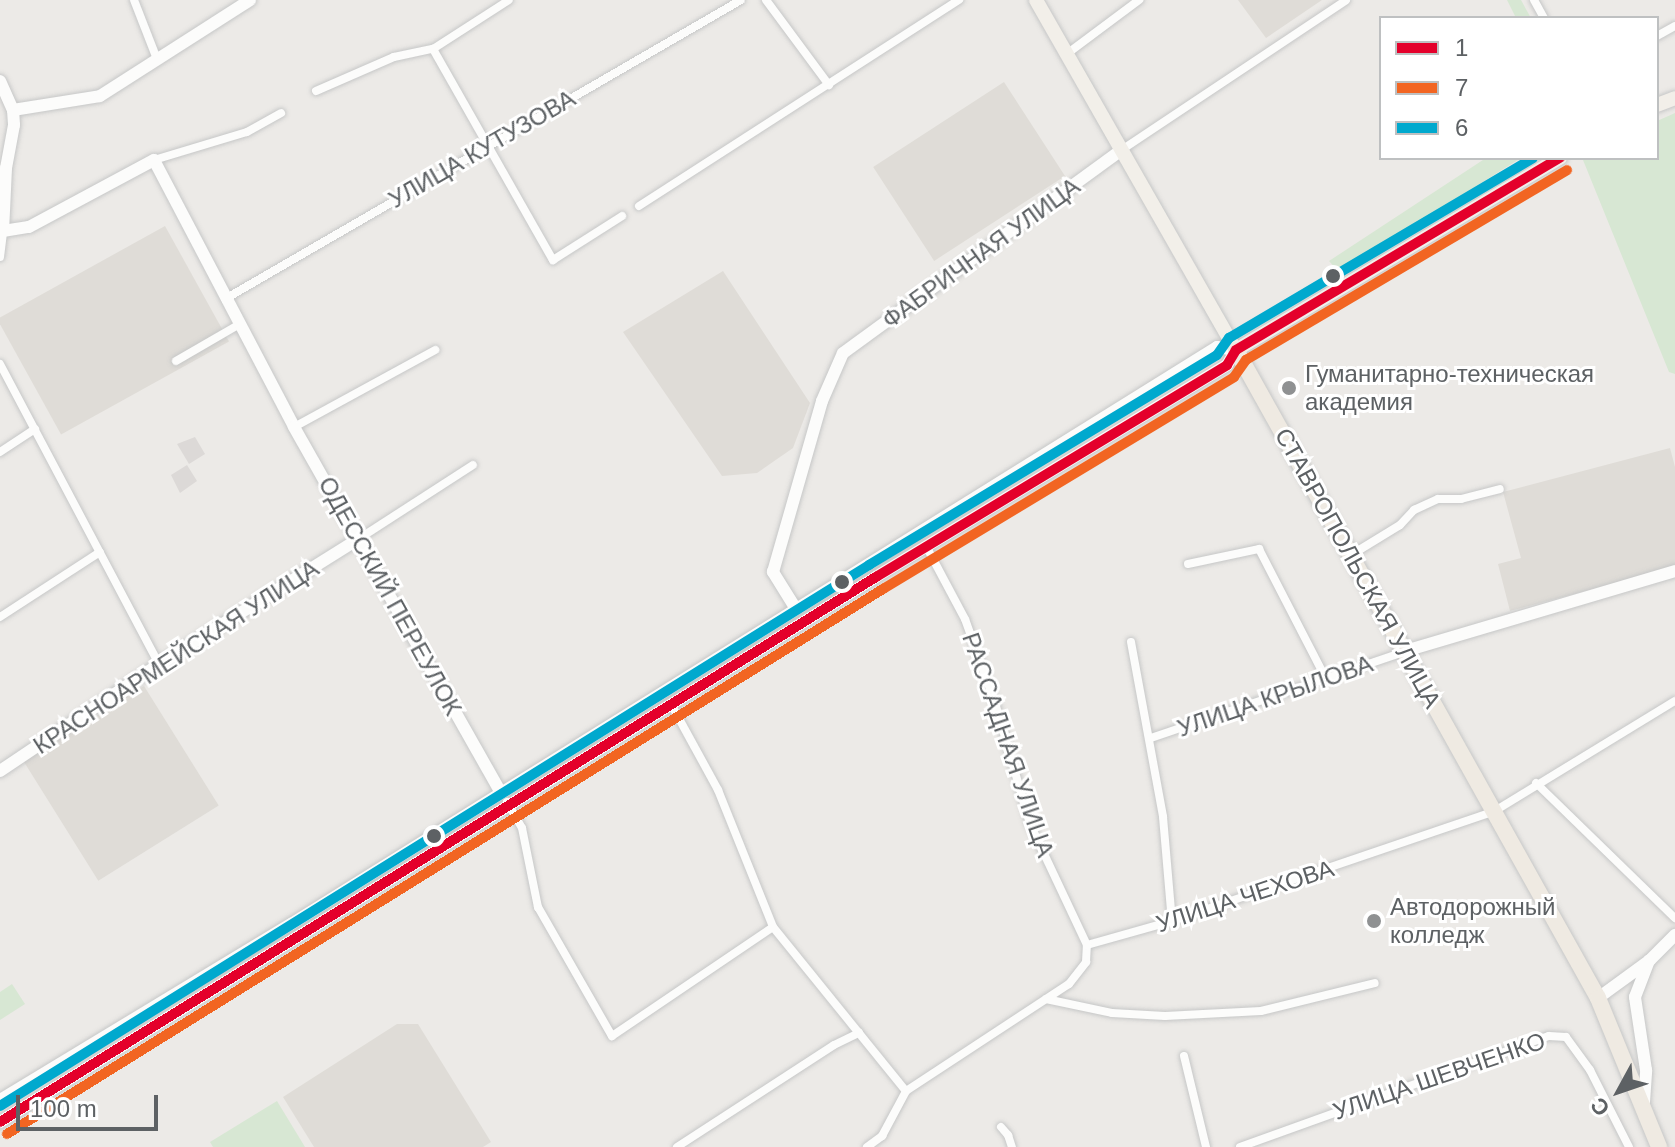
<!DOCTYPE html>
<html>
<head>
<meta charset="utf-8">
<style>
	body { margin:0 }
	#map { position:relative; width:1675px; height:1147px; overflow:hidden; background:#eceae7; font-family:Helvetica,sans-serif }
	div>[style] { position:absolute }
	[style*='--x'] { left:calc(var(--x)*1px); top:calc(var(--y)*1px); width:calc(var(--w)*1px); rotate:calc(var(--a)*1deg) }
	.industrial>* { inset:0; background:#dcd9d7 }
	.education>* { inset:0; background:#dfdcd7; transform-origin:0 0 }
	.green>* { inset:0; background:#d7e7d3 }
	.roads { filter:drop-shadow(0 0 2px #c6c7c7) drop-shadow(0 0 2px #c6c7c7) }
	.street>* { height:8px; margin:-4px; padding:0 4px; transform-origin:4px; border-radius:4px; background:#fcfcfb }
	.secondary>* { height:12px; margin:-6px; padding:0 6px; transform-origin:6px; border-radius:6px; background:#fcfcfb }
	.primary>* { height:14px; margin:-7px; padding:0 7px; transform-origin:7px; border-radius:7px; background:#f2efe9 }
	.highway>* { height:16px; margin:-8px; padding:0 8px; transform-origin:8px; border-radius:8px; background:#efeae2 }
	.bus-1>* { height:10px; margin:-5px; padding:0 5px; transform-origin:5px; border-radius:5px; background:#e4002b }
	.bus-2>* { height:10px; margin:-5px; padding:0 5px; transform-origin:5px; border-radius:5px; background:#f26522 }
	.bus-3>* { height:10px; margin:-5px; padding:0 5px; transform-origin:5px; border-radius:5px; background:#00a9ce }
	.dots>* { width:22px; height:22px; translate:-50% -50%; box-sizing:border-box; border:4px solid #fff; border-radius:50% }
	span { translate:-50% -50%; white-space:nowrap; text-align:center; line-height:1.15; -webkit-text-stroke:6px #fff; paint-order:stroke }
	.street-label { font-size:24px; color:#5d6164 }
	.poi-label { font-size:24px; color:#5d6164 }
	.left { translate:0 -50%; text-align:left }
	.legend { position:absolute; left:1379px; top:16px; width:280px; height:144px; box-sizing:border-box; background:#fff; border:2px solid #bec0c1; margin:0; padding:10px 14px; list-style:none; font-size:24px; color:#5d6164 }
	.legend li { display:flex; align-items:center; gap:16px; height:40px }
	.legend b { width:40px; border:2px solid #bec0c1 }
	.north { position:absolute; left:1579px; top:1051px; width:80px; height:80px; -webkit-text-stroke:6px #fff; paint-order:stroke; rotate:230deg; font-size:22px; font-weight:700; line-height:32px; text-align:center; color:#5d6164 }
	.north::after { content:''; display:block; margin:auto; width:28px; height:36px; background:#5d6164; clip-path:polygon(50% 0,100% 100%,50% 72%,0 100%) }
	.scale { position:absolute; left:16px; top:1095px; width:142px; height:36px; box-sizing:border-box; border:4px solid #5d6164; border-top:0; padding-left:10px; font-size:24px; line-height:28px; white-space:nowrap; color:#5d6164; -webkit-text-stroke:6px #fff; paint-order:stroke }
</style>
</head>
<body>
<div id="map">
	<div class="industrial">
		<i style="clip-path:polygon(195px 437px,205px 454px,189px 464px,177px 444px)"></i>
		<i style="clip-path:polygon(187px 465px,197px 481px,180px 493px,171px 475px)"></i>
	</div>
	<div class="education">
		<i style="clip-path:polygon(1238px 0,1322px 0,1266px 38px)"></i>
		<i style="left:1004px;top:82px;width:112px;height:156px;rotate:57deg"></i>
		<i style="left:165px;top:226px;width:132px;height:192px;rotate:61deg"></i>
		<i style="clip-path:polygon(723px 271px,810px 403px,793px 448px,757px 473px,722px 476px,623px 332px)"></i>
		<i style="clip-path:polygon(1670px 448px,1675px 467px,1675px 567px,1510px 611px,1498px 564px,1521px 558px,1503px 492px)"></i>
		<i style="left:144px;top:686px;width:141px;height:142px;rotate:58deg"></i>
		<i style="clip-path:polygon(397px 1024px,418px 1024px,491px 1142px,483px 1147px,314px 1147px,283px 1097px)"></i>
	</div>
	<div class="green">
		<i style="clip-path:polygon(1507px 0,1521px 0,1531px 18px,1516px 18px)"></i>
		<i style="clip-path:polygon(1675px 113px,1675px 374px,1669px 372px,1583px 160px,1657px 158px,1657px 121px)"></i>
		<i style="clip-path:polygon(1486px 158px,1521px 158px,1339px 272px,1329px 261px)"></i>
		<i style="clip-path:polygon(12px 984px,25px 1004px,0 1020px,0 992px)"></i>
		<i style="clip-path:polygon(277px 1101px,305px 1147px,213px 1147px,210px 1142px)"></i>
	</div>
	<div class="roads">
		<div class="street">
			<i style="--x:134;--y:0;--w:63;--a:68.7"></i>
			<i style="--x:766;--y:0;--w:106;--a:53.5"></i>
			<i style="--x:1534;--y:0;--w:21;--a:61"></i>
			<i style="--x:1657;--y:36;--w:21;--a:-29"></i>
			<i style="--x:433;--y:49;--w:243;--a:60.4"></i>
			<i style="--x:553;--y:260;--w:82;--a:-32.5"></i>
			<i style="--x:1068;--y:53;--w:89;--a:-36.7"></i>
			<i style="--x:316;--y:91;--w:85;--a:-23.6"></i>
			<i style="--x:394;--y:57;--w:40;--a:-12"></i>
			<i style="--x:433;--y:49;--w:90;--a:-32.8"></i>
			<i style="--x:1123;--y:149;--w:268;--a:-33.7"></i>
			<i style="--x:154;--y:160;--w:97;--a:-16.8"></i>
			<i style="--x:247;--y:132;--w:39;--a:-29"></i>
			<i style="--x:639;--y:206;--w:381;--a:-32.8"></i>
			<i style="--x:0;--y:257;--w:26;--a:-83"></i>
			<i style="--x:225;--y:299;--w:596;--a:-30.09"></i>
			<i style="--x:176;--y:361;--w:72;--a:-30.1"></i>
			<i style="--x:0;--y:364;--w:340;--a:62.1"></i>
			<i style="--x:294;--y:427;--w:161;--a:-28.6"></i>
			<i style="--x:0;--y:452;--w:42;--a:-33.3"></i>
			<i style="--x:357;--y:540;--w:138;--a:-32.9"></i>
			<i style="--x:1351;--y:555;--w:57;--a:-31.5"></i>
			<i style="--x:1400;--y:525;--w:21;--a:-47"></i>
			<i style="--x:1414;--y:510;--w:26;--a:-25"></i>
			<i style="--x:1438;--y:499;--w:23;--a:0"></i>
			<i style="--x:1461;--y:499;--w:40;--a:-14.4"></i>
			<i style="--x:1188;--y:564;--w:73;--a:-11.9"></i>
			<i style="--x:1259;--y:549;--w:146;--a:62.7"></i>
			<i style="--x:0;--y:617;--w:119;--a:-33"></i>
			<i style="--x:1131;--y:642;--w:178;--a:79.6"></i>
			<i style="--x:1163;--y:817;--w:104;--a:85.1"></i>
			<i style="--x:671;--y:704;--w:98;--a:61.3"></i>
			<i style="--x:718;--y:790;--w:148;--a:68.1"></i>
			<i style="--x:773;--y:927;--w:211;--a:51"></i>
			<i style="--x:1151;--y:738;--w:266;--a:-18.8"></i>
			<i style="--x:1536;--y:783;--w:194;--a:44.2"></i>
			<i style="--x:507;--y:802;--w:30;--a:60"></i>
			<i style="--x:522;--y:828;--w:81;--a:78.6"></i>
			<i style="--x:538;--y:907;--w:149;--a:60.2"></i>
			<i style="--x:612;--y:1036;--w:194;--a:-34.1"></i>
			<i style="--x:1087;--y:945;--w:88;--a:-15.8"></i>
			<i style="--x:1172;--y:921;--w:339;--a:-18.8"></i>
			<i style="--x:1493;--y:812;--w:213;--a:-31.4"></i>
			<i style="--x:1046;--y:999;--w:67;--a:12"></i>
			<i style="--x:1112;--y:1013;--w:53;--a:3.2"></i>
			<i style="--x:1165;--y:1016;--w:96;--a:-3"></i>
			<i style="--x:1261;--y:1011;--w:117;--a:-13.8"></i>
			<i style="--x:1184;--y:1056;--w:94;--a:76.4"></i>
			<i style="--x:1001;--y:1127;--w:11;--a:49"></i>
			<i style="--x:1008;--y:1135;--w:13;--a:72"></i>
			<i style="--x:677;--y:1147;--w:187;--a:-33"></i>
			<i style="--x:834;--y:1045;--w:28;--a:-26"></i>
			<i style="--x:867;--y:1147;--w:19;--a:-36"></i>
			<i style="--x:882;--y:1136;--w:51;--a:-61.9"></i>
			<i style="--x:906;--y:1091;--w:195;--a:-33.3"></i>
			<i style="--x:1069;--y:984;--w:28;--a:-52"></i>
			<i style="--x:1086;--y:962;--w:17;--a:-87"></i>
			<i style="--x:1087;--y:945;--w:134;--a:-115.2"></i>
			<i style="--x:1030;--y:824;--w:123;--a:-106.1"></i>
			<i style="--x:996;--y:706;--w:92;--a:-109.6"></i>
			<i style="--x:965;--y:619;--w:83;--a:-118.1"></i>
			<i style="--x:1240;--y:1147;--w:328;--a:-19.8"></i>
			<i style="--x:1549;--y:1036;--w:17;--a:3"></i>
			<i style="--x:1566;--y:1037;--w:41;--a:54"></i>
			<i style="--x:1590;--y:1070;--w:86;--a:63.1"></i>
		</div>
		<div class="secondary">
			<i style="--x:0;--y:81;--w:32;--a:66"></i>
			<i style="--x:13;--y:110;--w:15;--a:86"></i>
			<i style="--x:14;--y:125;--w:44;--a:100.5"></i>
			<i style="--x:6;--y:168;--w:63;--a:92.7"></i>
			<i style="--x:3;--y:231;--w:26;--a:-9"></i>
			<i style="--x:29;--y:227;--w:142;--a:-28.2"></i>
			<i style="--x:154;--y:160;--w:301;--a:62.3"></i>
			<i style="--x:294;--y:427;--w:418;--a:60.5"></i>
			<i style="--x:13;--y:110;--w:88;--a:-9.1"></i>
			<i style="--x:100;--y:96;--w:178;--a:-32.6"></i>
			<i style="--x:796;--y:609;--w:44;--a:-121.9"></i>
			<i style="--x:773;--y:572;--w:178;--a:-74"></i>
			<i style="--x:822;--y:401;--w:52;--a:-66.4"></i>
			<i style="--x:843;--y:353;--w:346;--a:-36.1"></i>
			<i style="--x:1405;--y:651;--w:282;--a:-16.5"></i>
			<i style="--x:0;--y:771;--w:192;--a:-33.9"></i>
			<i style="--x:159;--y:664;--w:234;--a:-32.1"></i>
			<i style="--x:1598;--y:998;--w:63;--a:-36"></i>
			<i style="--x:1649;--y:961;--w:37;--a:-45"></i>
			<i style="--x:0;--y:1100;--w:340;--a:-31.2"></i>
			<i style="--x:291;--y:924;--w:1091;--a:-31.93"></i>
			<i style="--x:1217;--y:347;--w:19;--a:9"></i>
			<i style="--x:1236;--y:350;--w:17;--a:121"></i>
			<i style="--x:1227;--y:365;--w:410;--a:148.9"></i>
			<i style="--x:876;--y:577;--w:1032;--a:148.11"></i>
			<i style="--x:1644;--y:1102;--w:32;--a:-86"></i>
			<i style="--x:1646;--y:1070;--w:74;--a:-98.6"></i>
			<i style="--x:1635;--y:997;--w:39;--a:-69"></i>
		</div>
		<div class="primary">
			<i style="--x:1036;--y:0;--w:403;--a:60.3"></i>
			<i style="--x:1236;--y:350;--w:377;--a:-30.7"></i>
			<i style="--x:1657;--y:105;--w:19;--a:-21"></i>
		</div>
		<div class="highway">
			<i style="--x:1236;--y:350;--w:742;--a:60.81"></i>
			<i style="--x:1598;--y:998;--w:161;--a:67.7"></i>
		</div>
	</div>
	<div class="bus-1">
		<i style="--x:0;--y:1122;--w:1032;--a:-31.89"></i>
		<i style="--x:876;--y:577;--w:410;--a:-31.1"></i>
		<i style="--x:1227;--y:365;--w:17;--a:-59"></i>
		<i style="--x:1236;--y:350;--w:377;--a:-30.7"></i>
	</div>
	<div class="bus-2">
		<i style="--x:7;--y:1134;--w:1032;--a:-31.89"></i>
		<i style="--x:883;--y:589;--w:410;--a:-31.1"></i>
		<i style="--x:1234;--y:377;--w:21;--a:-55"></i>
		<i style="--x:1246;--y:360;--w:373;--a:-30.6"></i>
	</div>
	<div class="bus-3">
		<i style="--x:0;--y:1106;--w:1024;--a:-31.9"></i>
		<i style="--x:869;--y:565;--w:406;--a:-31.1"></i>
		<i style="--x:1217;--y:355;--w:21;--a:-55"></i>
		<i style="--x:1229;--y:338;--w:353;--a:-30.6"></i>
	</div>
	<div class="dots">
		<i style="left:1333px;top:276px;background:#5d6164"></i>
		<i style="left:1289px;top:388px;background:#8f9192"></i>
		<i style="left:842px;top:582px;background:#5d6164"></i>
		<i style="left:434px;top:836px;background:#5d6164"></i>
		<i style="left:1374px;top:921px;background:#8f9192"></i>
	</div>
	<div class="street-label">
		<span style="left:482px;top:149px;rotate:-30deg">УЛИЦА КУТУЗОВА</span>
		<span style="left:981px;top:253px;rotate:-36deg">ФАБРИЧНАЯ УЛИЦА</span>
		<span style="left:1358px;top:568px;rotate:61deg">СТАВРОПОЛЬСКАЯ УЛИЦА</span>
		<span style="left:390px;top:596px;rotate:61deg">ОДЕССКИЙ ПЕРЕУЛОК</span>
		<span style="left:176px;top:657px;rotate:-33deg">КРАСНОАРМЕЙСКАЯ УЛИЦА</span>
		<span style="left:1275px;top:696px;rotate:-19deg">УЛИЦА КРЫЛОВА</span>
		<span style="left:1008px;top:745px;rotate:71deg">РАССАДНАЯ УЛИЦА</span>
		<span style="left:1245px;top:896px;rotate:-18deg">УЛИЦА ЧЕХОВА</span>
		<span style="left:1439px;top:1076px;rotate:-19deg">УЛИЦА ШЕВЧЕНКО</span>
	</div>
	<div class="poi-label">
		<span class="left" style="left:1305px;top:388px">Гуманитарно-техническая<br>академия</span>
		<span class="left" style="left:1390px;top:921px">Автодорожный<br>колледж</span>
	</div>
	<ul class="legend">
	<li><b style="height:10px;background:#e4002b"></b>1</li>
	<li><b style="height:10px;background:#f26522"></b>7</li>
	<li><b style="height:10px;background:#00a9ce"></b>6</li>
	</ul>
	<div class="north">С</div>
	<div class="scale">100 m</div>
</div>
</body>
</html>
